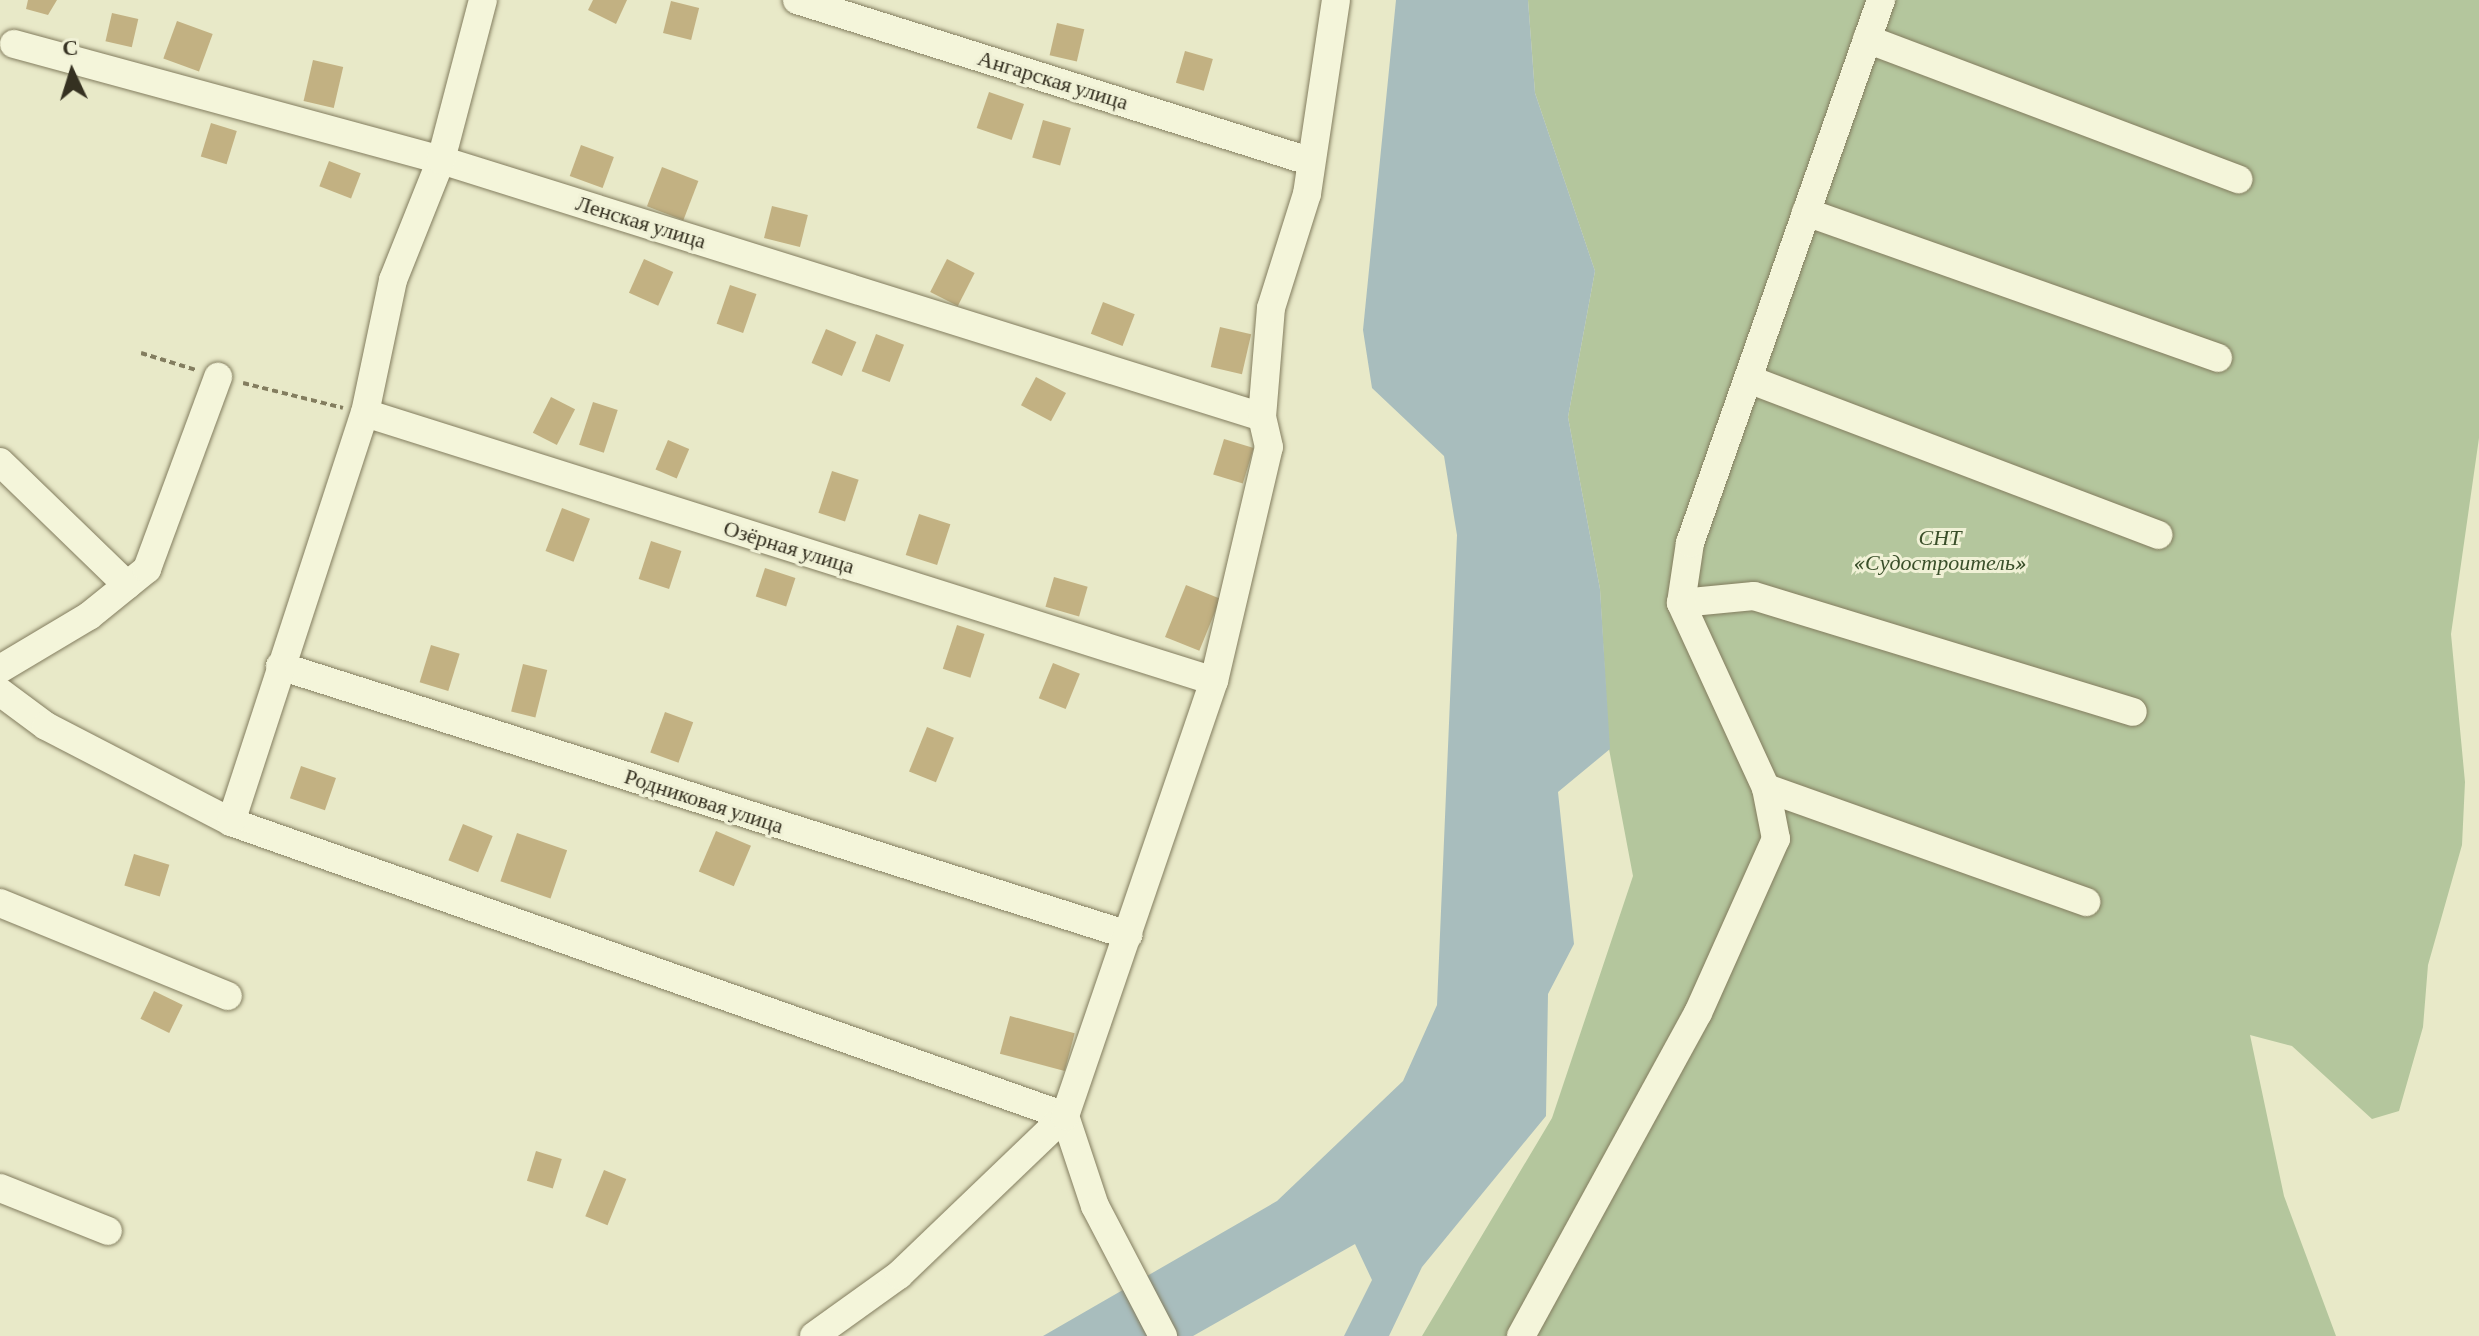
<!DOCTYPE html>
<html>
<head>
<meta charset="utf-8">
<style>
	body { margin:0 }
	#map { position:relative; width:2479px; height:1336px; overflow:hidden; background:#e8e9c8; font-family:"Crimson Pro",serif }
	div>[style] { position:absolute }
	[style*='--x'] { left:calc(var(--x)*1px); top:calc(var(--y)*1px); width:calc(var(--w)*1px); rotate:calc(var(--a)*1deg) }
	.green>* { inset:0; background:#b4c69d }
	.water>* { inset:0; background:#a8bdbd }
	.building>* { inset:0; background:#c2b182; transform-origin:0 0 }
	.path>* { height:4px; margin-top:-2px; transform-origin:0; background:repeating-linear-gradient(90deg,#837d5f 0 6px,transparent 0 10px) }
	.roads { filter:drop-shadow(0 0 2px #837d5f) drop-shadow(0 0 2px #837d5f) }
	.minor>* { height:28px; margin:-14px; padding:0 14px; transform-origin:14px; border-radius:14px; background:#f4f5da }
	span { translate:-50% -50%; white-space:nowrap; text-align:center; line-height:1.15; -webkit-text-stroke:6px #f0f1d6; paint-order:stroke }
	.street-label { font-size:22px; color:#353121 }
	.park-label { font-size:22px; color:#3a4f2a; font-style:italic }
	.north { position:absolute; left:32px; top:32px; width:80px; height:80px; -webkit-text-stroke:6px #f0f1d6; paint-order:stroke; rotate:356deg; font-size:22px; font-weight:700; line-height:32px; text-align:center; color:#353121 }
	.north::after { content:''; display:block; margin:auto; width:28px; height:36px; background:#353121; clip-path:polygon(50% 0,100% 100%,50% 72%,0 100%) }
</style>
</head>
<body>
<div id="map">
	<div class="green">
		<i style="clip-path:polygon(1528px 0,2479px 0,2479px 438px,2451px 634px,2465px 782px,2462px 845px,2428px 965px,2423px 1027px,2399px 1111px,2372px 1119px,2292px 1046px,2250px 1035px,2284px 1196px,2336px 1336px,1422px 1336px,1552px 1118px,1633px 876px,1609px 749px,1600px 589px,1568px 417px,1595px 271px,1535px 93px)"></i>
	</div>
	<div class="water">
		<i style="clip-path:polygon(1396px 0,1528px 0,1535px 93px,1595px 271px,1568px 417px,1600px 589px,1610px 749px,1558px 792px,1574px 944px,1548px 994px,1546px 1116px,1422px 1267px,1389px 1336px,1344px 1336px,1372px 1280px,1355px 1244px,1193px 1336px,1043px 1336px,1277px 1201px,1403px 1081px,1437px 1005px,1457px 535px,1444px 456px,1372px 388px,1363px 330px)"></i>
	</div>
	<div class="building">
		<i style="clip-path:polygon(28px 0,57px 0,48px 15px,26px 9px)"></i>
		<i style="clip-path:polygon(593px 0,627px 0,616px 24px,588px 10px)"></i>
		<i style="left:671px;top:1px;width:29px;height:33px;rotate:14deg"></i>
		<i style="left:112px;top:13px;width:27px;height:29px;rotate:13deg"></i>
		<i style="left:177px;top:21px;width:38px;height:40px;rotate:20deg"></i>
		<i style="left:1057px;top:23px;width:28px;height:33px;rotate:13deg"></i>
		<i style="left:1185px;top:51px;width:29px;height:33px;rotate:16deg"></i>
		<i style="left:313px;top:60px;width:31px;height:42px;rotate:13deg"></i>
		<i style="left:989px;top:92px;width:37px;height:38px;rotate:19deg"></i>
		<i style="left:1043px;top:120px;width:29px;height:39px;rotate:16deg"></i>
		<i style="left:211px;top:123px;width:27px;height:35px;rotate:17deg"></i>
		<i style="left:581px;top:145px;width:35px;height:33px;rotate:20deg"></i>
		<i style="left:329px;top:161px;width:34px;height:27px;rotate:21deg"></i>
		<i style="left:662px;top:167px;width:39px;height:42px;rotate:21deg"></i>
		<i style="left:772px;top:206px;width:37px;height:33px;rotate:14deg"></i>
		<i style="left:644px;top:259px;width:32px;height:37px;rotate:24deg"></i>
		<i style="left:947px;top:259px;width:31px;height:37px;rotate:27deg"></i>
		<i style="left:730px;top:285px;width:28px;height:41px;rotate:19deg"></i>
		<i style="left:1103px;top:302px;width:34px;height:34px;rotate:21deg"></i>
		<i style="left:1220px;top:327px;width:32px;height:41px;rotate:13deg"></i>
		<i style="left:826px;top:329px;width:33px;height:37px;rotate:23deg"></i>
		<i style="left:876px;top:334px;width:30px;height:40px;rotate:21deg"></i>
		<i style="left:1036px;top:377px;width:34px;height:32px;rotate:28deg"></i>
		<i style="left:551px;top:397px;width:27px;height:40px;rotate:27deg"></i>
		<i style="left:593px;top:402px;width:26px;height:45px;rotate:18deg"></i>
		<i style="left:1224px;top:439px;width:31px;height:37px;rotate:17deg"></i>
		<i style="left:668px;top:440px;width:23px;height:32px;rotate:23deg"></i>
		<i style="left:832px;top:471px;width:28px;height:44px;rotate:18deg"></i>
		<i style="left:562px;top:508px;width:30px;height:46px;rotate:21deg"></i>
		<i style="left:919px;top:514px;width:33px;height:43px;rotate:18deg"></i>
		<i style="left:651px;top:541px;width:32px;height:40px;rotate:18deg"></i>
		<i style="left:765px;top:568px;width:32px;height:30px;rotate:18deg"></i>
		<i style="left:1054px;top:577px;width:35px;height:31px;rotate:16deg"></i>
		<i style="left:1186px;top:585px;width:37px;height:56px;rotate:22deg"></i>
		<i style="left:957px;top:625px;width:29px;height:46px;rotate:18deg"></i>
		<i style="left:431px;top:645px;width:30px;height:39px;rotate:17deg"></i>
		<i style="left:1053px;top:663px;width:29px;height:38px;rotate:22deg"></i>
		<i style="left:523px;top:664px;width:25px;height:49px;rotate:14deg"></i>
		<i style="left:665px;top:712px;width:30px;height:43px;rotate:20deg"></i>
		<i style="left:927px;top:727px;width:29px;height:48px;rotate:22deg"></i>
		<i style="left:301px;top:766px;width:37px;height:34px;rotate:19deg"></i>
		<i style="left:463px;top:824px;width:32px;height:39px;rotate:22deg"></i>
		<i style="left:716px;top:831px;width:38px;height:44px;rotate:23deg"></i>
		<i style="left:517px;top:833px;width:53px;height:51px;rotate:19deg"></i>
		<i style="left:134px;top:854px;width:37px;height:33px;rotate:17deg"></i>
		<i style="left:154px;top:991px;width:32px;height:31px;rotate:26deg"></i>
		<i style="left:1010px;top:1016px;width:67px;height:39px;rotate:15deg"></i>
		<i style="left:536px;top:1151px;width:27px;height:31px;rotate:17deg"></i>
		<i style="left:604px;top:1170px;width:24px;height:50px;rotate:22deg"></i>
	</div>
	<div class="path">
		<i style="--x:141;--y:353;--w:58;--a:17.2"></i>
		<i style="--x:243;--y:383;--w:103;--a:14"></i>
	</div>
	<div class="roads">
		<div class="minor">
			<i style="--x:797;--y:0;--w:537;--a:17.46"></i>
			<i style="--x:1867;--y:39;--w:397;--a:20.7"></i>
			<i style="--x:14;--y:44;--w:442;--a:15.2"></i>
			<i style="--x:441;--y:160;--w:860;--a:17.38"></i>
			<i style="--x:1806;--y:212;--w:437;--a:19.5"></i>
			<i style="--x:1748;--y:379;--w:439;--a:20.8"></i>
			<i style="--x:365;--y:413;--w:890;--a:17.52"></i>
			<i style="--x:0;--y:462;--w:177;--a:44.1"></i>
			<i style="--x:1681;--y:603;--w:73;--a:-5.5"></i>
			<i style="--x:1754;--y:596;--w:396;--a:17"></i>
			<i style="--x:280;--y:666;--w:890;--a:17.6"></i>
			<i style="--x:0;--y:669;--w:104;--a:-30.8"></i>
			<i style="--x:89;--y:616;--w:75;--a:-39"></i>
			<i style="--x:147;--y:569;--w:205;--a:-69.7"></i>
			<i style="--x:0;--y:692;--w:57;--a:36.5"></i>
			<i style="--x:46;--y:726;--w:208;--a:27.4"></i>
			<i style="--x:231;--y:822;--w:884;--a:19.42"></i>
			<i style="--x:1065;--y:1116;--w:95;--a:71.6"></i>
			<i style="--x:1095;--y:1206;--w:147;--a:62.4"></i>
			<i style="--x:1766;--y:788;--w:340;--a:19.6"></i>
			<i style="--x:231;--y:822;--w:430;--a:-71.9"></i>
			<i style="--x:365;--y:413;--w:136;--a:-78.1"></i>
			<i style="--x:393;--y:280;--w:129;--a:-68.2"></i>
			<i style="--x:441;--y:160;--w:165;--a:-75.3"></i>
			<i style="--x:0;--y:903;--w:246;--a:22.2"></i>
			<i style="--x:0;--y:1188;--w:116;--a:21.7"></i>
			<i style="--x:814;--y:1336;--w:105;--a:-35.7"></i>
			<i style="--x:899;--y:1275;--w:230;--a:-43.8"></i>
			<i style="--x:1065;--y:1116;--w:460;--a:-71.1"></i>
			<i style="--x:1214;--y:681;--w:240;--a:-76.8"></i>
			<i style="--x:1269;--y:447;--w:31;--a:-103"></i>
			<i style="--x:1262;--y:417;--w:109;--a:-85.3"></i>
			<i style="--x:1271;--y:308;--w:120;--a:-72.5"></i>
			<i style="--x:1307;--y:194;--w:196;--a:-81.5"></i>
			<i style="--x:1521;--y:1336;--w:368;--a:-61.3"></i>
			<i style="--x:1698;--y:1013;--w:191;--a:-65.9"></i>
			<i style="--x:1776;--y:839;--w:52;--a:-101.1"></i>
			<i style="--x:1766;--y:788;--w:204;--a:-114.7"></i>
			<i style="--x:1681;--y:603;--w:61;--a:-81.5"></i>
			<i style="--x:1690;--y:543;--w:576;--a:-70.62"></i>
		</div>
	</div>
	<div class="street-label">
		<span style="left:1053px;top:80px;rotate:17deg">Ангарская улица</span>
		<span style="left:641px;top:222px;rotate:17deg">Ленская улица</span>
		<span style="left:789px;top:547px;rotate:17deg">Озёрная улица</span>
		<span style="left:704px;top:801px;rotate:18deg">Родниковая улица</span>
	</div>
	<div class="park-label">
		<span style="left:1940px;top:550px">СНТ<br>«Судостроитель»</span>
	</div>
	<div class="north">С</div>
</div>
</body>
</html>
